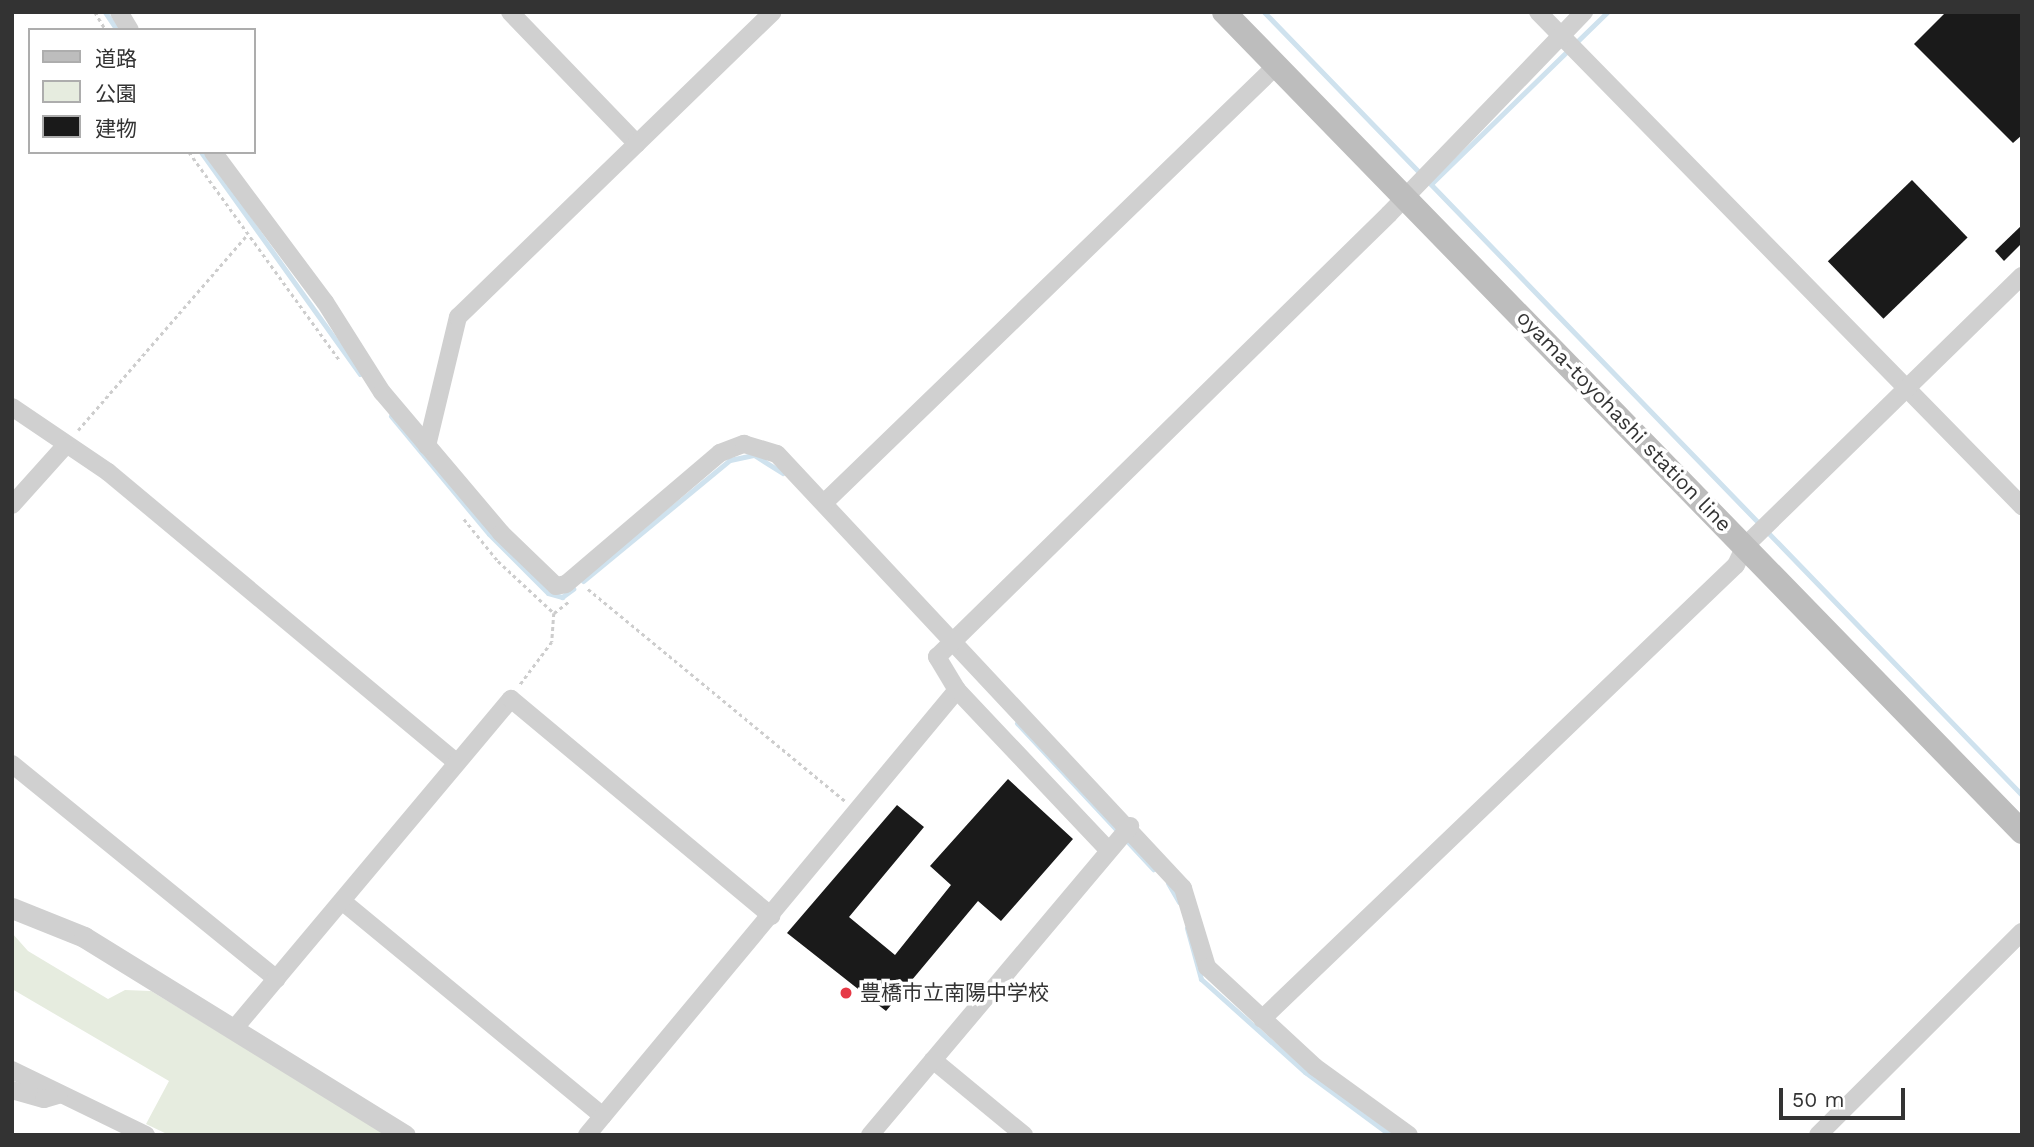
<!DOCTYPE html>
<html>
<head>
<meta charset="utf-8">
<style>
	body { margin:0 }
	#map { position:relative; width:2034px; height:1147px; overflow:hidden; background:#fff; font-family:"Work Sans","Noto Sans JP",sans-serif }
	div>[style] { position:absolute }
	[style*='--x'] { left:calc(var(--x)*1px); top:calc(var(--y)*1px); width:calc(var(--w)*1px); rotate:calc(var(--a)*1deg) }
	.green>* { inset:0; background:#e6ecdf }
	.stream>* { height:5px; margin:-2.5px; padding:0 2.5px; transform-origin:2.5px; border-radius:2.5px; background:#cfe2ee }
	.building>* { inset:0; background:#1a1a1a; transform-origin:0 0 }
	.path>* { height:2.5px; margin-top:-1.25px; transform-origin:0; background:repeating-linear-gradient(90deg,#cdcdcd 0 3.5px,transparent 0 7px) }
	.minor>* { height:18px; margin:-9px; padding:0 9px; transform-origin:9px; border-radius:9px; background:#d0d0d0 }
	.tertiary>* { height:21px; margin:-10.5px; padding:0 10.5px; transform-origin:10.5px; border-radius:10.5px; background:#d0d0d0 }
	.secondary>* { height:24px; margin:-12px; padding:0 12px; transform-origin:12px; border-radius:12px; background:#bdbdbd }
	.dots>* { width:19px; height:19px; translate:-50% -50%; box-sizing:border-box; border:4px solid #fff; border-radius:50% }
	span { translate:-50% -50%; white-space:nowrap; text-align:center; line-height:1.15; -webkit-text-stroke:7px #fff; paint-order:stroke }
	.street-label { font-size:21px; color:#333 }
	.poi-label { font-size:21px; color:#333 }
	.left { translate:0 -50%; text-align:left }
	.frame { position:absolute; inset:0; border:14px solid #333; pointer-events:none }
	.legend { position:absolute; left:28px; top:28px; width:228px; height:126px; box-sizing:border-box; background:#fff; border:2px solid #adadad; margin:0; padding:9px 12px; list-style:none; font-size:21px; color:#333 }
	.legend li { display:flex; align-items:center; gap:14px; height:35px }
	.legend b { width:35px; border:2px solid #adadad }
	.scale { position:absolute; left:1779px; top:1088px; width:126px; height:32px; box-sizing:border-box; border:4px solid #333; border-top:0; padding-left:9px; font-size:21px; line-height:24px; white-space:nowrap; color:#333; -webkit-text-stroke:5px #fff; paint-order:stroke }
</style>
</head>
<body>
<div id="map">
	<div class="green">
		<i style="clip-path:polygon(12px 933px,28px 951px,108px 999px,125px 990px,151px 991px,389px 1135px,169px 1135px,146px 1124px,169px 1081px,12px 989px)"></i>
	</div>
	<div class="stream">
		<i style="--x:105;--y:12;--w:22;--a:56"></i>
		<i style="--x:1264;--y:12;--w:1090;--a:45.93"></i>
		<i style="--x:201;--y:152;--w:273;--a:54.4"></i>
		<i style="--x:1431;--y:184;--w:246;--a:-44.3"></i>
		<i style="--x:391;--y:416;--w:153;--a:50.3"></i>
		<i style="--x:489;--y:534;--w:83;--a:45"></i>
		<i style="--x:548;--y:593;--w:15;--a:16"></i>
		<i style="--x:562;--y:597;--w:14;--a:-36"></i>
		<i style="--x:583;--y:581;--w:190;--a:-39.5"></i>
		<i style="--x:730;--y:460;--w:25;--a:-12"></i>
		<i style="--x:754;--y:455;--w:34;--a:32"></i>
		<i style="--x:1017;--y:723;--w:200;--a:47"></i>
		<i style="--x:1168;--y:883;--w:22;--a:60"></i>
		<i style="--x:1187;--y:928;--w:53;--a:74.6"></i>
		<i style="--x:1201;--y:979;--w:140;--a:41.8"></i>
		<i style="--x:1305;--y:1072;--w:106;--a:36.5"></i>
	</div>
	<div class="building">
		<i style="clip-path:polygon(1946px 12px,2022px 12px,2022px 135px,2013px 143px,1914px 44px)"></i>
		<i style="left:1912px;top:180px;width:80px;height:117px;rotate:46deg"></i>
		<i style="clip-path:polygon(2022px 225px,2022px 243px,2004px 261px,1995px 251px)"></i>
		<i style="clip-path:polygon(1008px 779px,1073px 839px,1001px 921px,978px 901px,886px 1011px,787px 933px,897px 805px,924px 827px,849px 917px,895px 955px,951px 885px,930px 866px)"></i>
	</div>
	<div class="path">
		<i style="--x:95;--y:12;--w:21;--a:59"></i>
		<i style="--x:189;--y:152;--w:256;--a:54.1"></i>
		<i style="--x:78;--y:430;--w:258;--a:-49.1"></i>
		<i style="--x:464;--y:519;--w:54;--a:51"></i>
		<i style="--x:498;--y:561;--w:76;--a:42.9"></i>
		<i style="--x:554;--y:613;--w:29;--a:94"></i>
		<i style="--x:552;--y:642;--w:54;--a:126.7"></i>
		<i style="--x:588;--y:589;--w:333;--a:39.5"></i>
		<i style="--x:554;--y:613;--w:18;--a:-38"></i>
	</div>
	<div class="minor">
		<i style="--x:119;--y:12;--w:21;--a:59"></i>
		<i style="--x:510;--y:12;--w:183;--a:46.1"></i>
		<i style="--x:1538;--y:12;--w:692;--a:45.59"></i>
		<i style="--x:213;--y:152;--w:187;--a:53.3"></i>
		<i style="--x:325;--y:302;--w:107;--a:57.7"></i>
		<i style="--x:382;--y:392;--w:185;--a:49.8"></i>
		<i style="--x:501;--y:533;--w:76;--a:43.9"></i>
		<i style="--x:556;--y:586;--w:10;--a:-11"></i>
		<i style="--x:566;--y:584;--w:202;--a:-40.4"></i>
		<i style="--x:720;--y:453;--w:26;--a:-21"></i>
		<i style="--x:744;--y:444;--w:34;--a:17"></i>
		<i style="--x:777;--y:454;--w:594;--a:46.91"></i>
		<i style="--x:1183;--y:888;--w:83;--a:73.1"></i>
		<i style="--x:1207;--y:967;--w:147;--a:42.8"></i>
		<i style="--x:1315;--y:1067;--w:116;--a:35.9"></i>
		<i style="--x:12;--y:407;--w:116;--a:34.1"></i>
		<i style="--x:108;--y:472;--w:452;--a:39.8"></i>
		<i style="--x:427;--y:446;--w:133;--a:-76.5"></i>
		<i style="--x:458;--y:317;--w:438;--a:-44.1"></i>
		<i style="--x:825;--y:502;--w:629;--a:-44.03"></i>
		<i style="--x:12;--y:505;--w:79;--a:-48.1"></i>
		<i style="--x:957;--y:690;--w:221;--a:46.6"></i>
		<i style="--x:12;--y:764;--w:341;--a:39.1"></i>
		<i style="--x:342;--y:901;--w:338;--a:39.5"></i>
		<i style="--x:1262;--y:1019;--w:656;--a:-43.77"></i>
		<i style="--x:1736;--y:565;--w:21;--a:-65"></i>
		<i style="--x:1745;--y:546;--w:387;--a:-44.3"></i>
		<i style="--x:234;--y:1029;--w:431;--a:-50"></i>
		<i style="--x:511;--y:699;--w:339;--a:39.8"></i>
		<i style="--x:933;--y:1060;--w:118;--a:39.5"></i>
		<i style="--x:12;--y:1070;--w:149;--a:25.9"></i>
		<i style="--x:12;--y:1090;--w:33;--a:16"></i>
		<i style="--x:44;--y:1099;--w:15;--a:-16"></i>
		<i style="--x:587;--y:1135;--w:579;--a:-50.26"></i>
		<i style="--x:957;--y:690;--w:39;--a:-121"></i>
		<i style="--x:937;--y:657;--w:633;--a:-44.42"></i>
		<i style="--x:1389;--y:214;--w:281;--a:-46"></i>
		<i style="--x:870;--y:1135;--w:404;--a:-49.9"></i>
		<i style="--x:1818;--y:1135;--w:288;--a:-44.9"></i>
	</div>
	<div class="tertiary">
		<i style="--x:12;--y:908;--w:78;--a:21.9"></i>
		<i style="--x:84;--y:937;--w:377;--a:31.7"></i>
	</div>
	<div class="secondary">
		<i style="--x:1224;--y:12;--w:1144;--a:45.78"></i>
	</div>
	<div class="dots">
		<i style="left:846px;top:993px;background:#e63946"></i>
	</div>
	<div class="street-label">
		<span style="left:1624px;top:421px;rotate:46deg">oyama-toyohashi station line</span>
	</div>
	<div class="poi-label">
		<span class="left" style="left:860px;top:993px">豊橋市立南陽中学校</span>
	</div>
	<div class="frame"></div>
	<ul class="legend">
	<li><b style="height:9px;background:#bdbdbd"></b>道路</li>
	<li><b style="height:19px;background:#e6ecdf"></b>公園</li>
	<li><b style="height:19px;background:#1a1a1a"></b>建物</li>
	</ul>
	<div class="scale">50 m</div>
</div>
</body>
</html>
